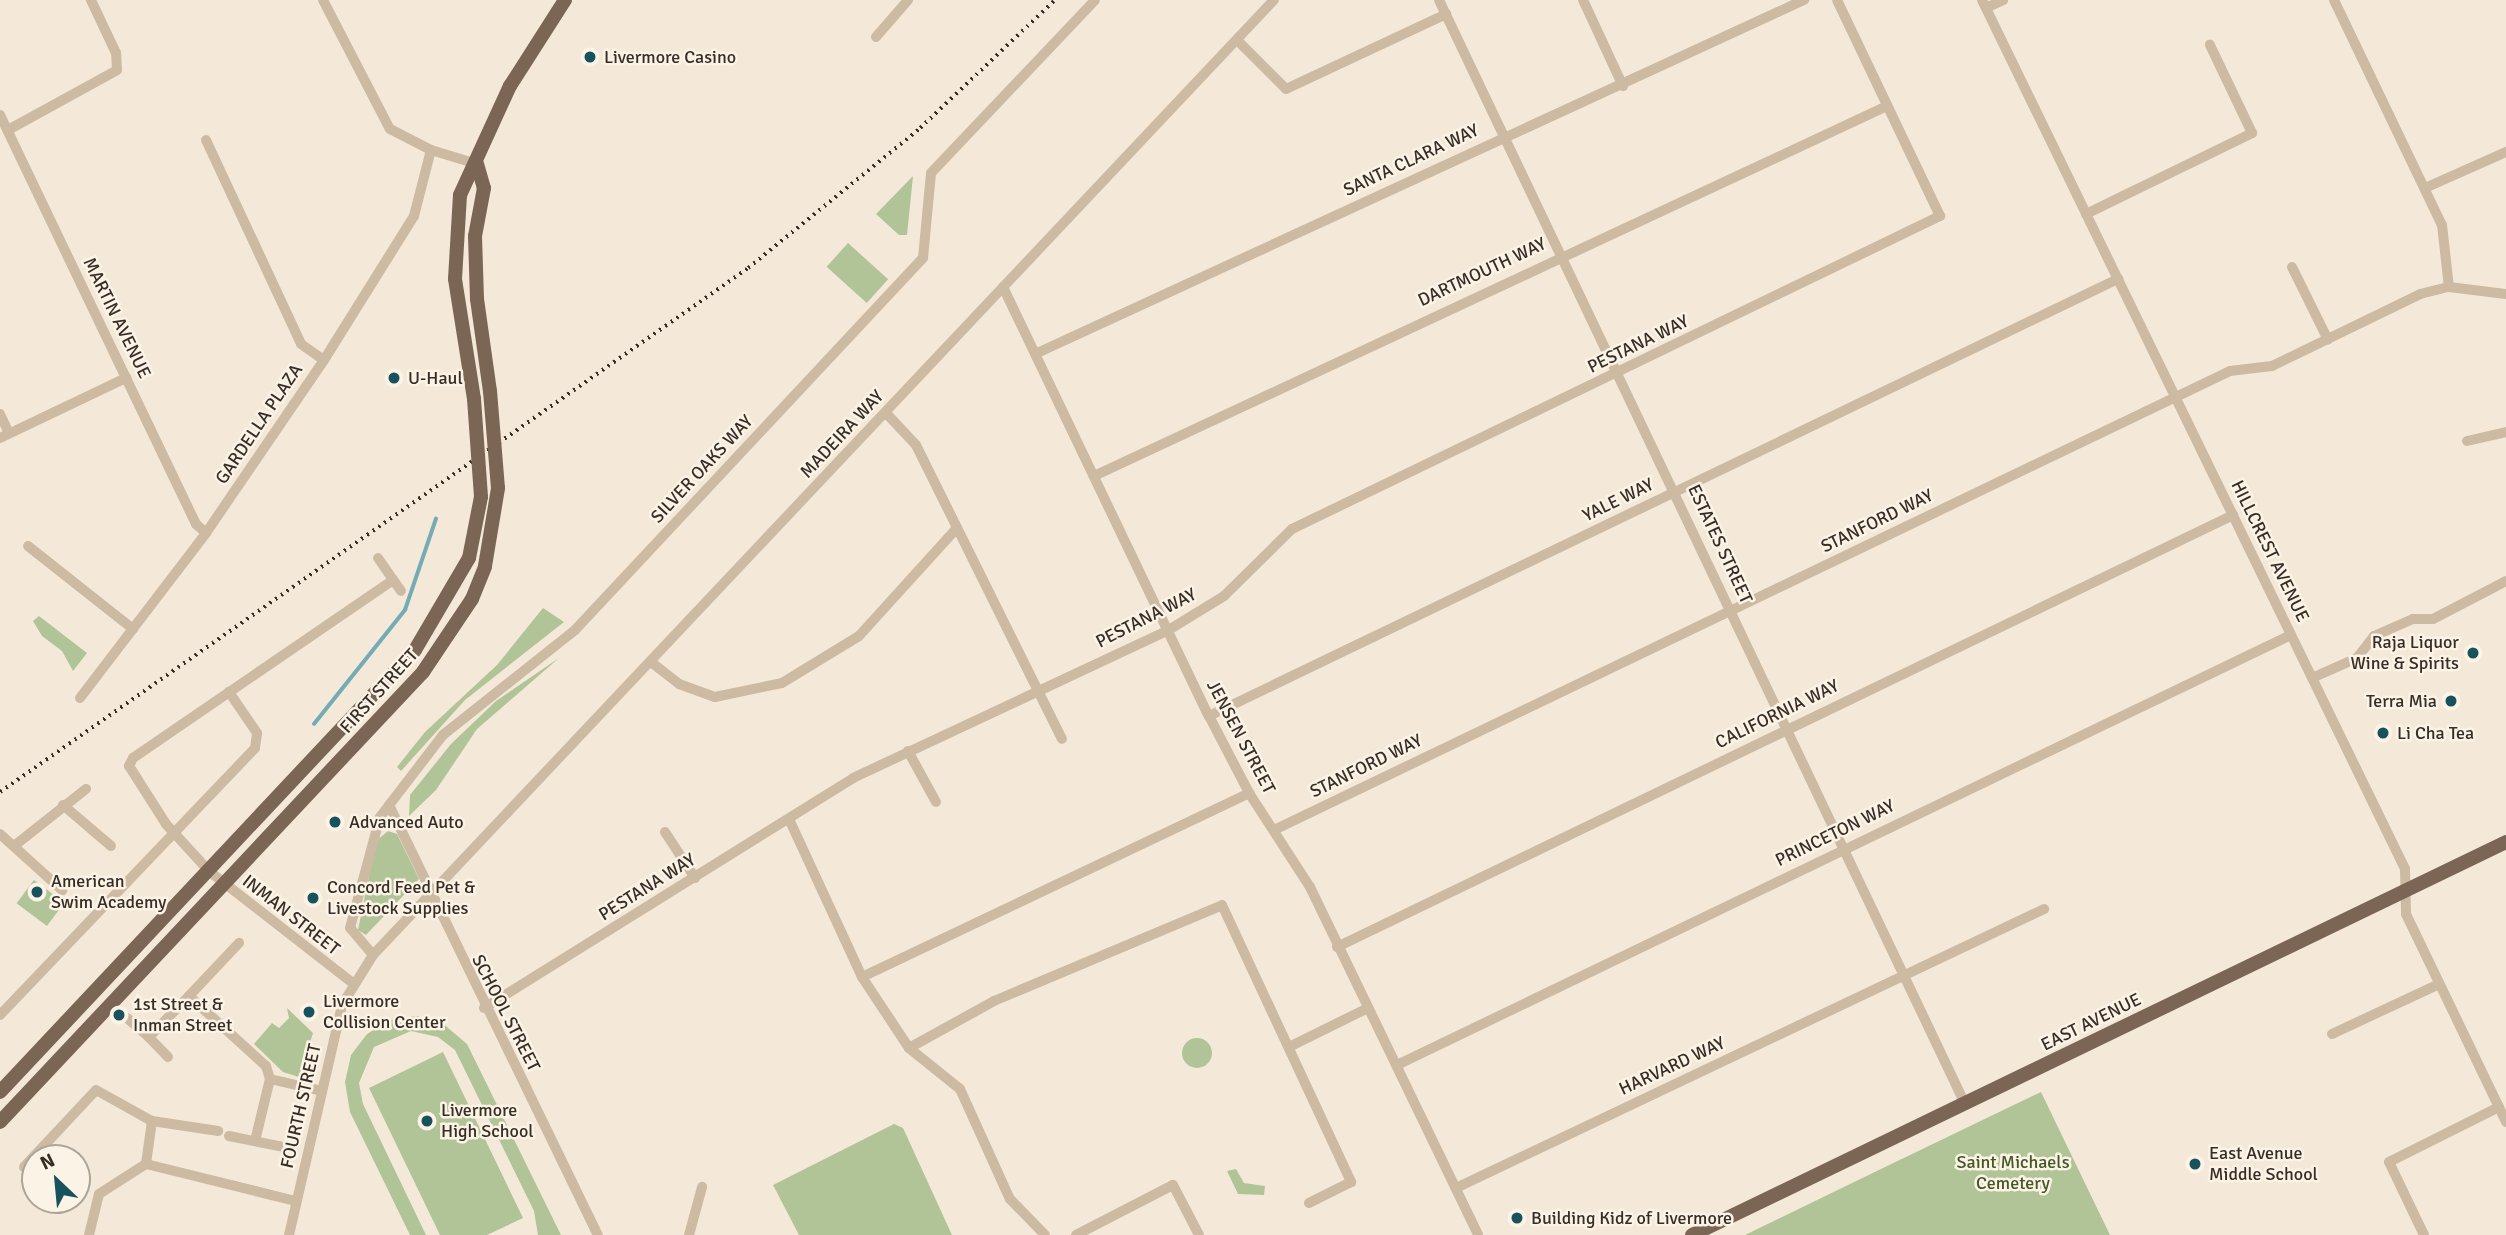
<!DOCTYPE html>
<html>
<head>
<meta charset="utf-8">
<style>
	body { margin:0 }
	#map { position:relative; width:2506px; height:1235px; overflow:hidden; background:#f4e9d8; font-family:Signika,sans-serif }
	div>[style] { position:absolute }
	[style*='--x'] { left:calc(var(--x)*1px); top:calc(var(--y)*1px); width:calc(var(--w)*1px); rotate:calc(var(--a)*1deg) }
	.green>* { inset:0; background:#b1c497; transform-origin:0 0 }
	.round { border-radius:50% }
	.stream>* { height:3.5px; margin:-1.75px; padding:0 1.75px; transform-origin:1.75px; border-radius:1.75px; background:#74abb4 }
	.minor>* { height:10px; margin:-5px; padding:0 5px; transform-origin:5px; border-radius:5px; background:#cdbaa3 }
	.major>* { height:14px; margin:-7px; padding:0 7px; transform-origin:7px; border-radius:7px; background:#7b6555 }
	.rail>* { height:3.5px; margin-top:-1.75px; transform-origin:0; background:repeating-linear-gradient(90deg,#372d26 0 2px,transparent 0 7px) }
	.major-bridge>* { height:14px; margin:-7px; padding:0 7px; transform-origin:7px; border-radius:7px; background:#7b6555 }
	.dots>* { width:19px; height:19px; translate:-50% -50%; box-sizing:border-box; border:4px solid #fbf3e5; border-radius:50% }
	span { translate:-50% -50%; white-space:nowrap; text-align:center; line-height:1.15; -webkit-text-stroke:5px #fbf3e5; paint-order:stroke }
	.poi-label { font-size:18px; color:#372d26 }
	.left { translate:0 -50%; text-align:left }
	.right { translate:-100% -50%; text-align:right }
	.street-label { font-size:18px; color:#372d26 }
	.park-label { font-size:18px; color:#425827 }
	.north { position:absolute; left:21px; top:1144px; width:70px; height:70px; box-sizing:border-box; background:#fbf3e5; border:2px solid #ada499; border-radius:50%; rotate:334deg; font-size:19px; font-weight:700; line-height:28px; text-align:center; color:#372d26 }
	.north::after { content:''; display:block; margin:auto; width:24px; height:32px; background:#17525d; clip-path:polygon(50% 0,100% 100%,50% 72%,0 100%) }
</style>
</head>
<body>
<div id="map">
	<div class="green">
		<i style="clip-path:polygon(913px 176px,907px 235px,899px 235px,876px 214px)"></i>
		<i style="left:848px;top:243px;width:54px;height:32px;rotate:42deg"></i>
		<i style="clip-path:polygon(543px 608px,564px 622px,465px 700px,401px 771px,397px 767px,425px 732px,497px 665px)"></i>
		<i style="clip-path:polygon(39px 616px,87px 653px,73px 671px,62px 651px,42px 636px,33px 621px)"></i>
		<i style="clip-path:polygon(559px 658px,477px 729px,436px 790px,409px 816px,410px 795px,451px 744px,496px 701px)"></i>
		<i style="clip-path:polygon(388px 831px,397px 834px,419px 879px,366px 935px,358px 930px,376px 841px)"></i>
		<i style="left:34px;top:880px;width:38px;height:29px;rotate:37deg"></i>
		<i style="clip-path:polygon(287px 1008px,313px 1033px,299px 1077px,283px 1072px,254px 1044px,272px 1023px,279px 1028px,289px 1018px)"></i>
		<i style="clip-path:polygon(417px 1016px,441px 1022px,467px 1044px,561px 1235px,538px 1235px,534px 1211px,455px 1050px,438px 1037px,411px 1031px,374px 1047px,359px 1083px,363px 1104px,426px 1235px,410px 1235px,350px 1112px,345px 1082px,351px 1055px,367px 1034px,390px 1020px)"></i>
		<i class="round" style="left:1182px;top:1038px;width:30px;height:30px"></i>
		<i style="clip-path:polygon(443px 1052px,523px 1218px,487px 1235px,440px 1235px,369px 1088px)"></i>
		<i style="clip-path:polygon(2041px 1092px,2110px 1235px,1745px 1235px,1883px 1168px)"></i>
		<i style="clip-path:polygon(894px 1124px,903px 1128px,952px 1235px,799px 1235px,773px 1185px)"></i>
		<i style="clip-path:polygon(1236px 1169px,1244px 1183px,1265px 1186px,1264px 1195px,1238px 1194px,1227px 1171px)"></i>
	</div>
	<div class="stream">
		<i style="--x:314;--y:724;--w:146;--a:-51.4"></i>
		<i style="--x:405;--y:610;--w:96;--a:-71.2"></i>
	</div>
	<div class="minor">
		<i style="--x:323;--y:0;--w:145;--a:62.6"></i>
		<i style="--x:390;--y:129;--w:46;--a:27.1"></i>
		<i style="--x:431;--y:150;--w:48;--a:16.9"></i>
		<i style="--x:1439;--y:0;--w:1223;--a:64.52"></i>
		<i style="--x:1583;--y:0;--w:95;--a:65.1"></i>
		<i style="--x:1982;--y:0;--w:966;--a:64.04"></i>
		<i style="--x:2405;--y:869;--w:45;--a:88.7"></i>
		<i style="--x:2406;--y:914;--w:231;--a:64.3"></i>
		<i style="--x:2334;--y:0;--w:250;--a:64.4"></i>
		<i style="--x:2442;--y:225;--w:62;--a:83.6"></i>
		<i style="--x:1986;--y:8;--w:19;--a:-25"></i>
		<i style="--x:876;--y:37;--w:49;--a:-49.1"></i>
		<i style="--x:1237;--y:40;--w:69;--a:45"></i>
		<i style="--x:1286;--y:89;--w:177;--a:-25.1"></i>
		<i style="--x:0;--y:115;--w:454;--a:64.4"></i>
		<i style="--x:196;--y:524;--w:13;--a:42"></i>
		<i style="--x:8;--y:130;--w:124;--a:-28.8"></i>
		<i style="--x:117;--y:70;--w:17;--a:-93"></i>
		<i style="--x:116;--y:53;--w:59;--a:-115.3"></i>
		<i style="--x:206;--y:140;--w:225;--a:65"></i>
		<i style="--x:301;--y:344;--w:28;--a:35"></i>
		<i style="--x:2425;--y:188;--w:89;--a:-24"></i>
		<i style="--x:2086;--y:214;--w:185;--a:-26"></i>
		<i style="--x:2252;--y:133;--w:98;--a:-115.5"></i>
		<i style="--x:2292;--y:267;--w:81;--a:63.7"></i>
		<i style="--x:1003;--y:287;--w:476;--a:64.4"></i>
		<i style="--x:1209;--y:716;--w:87;--a:62.5"></i>
		<i style="--x:1249;--y:793;--w:112;--a:57"></i>
		<i style="--x:1310;--y:887;--w:386;--a:64.2"></i>
		<i style="--x:1035;--y:354;--w:847;--a:-24.72"></i>
		<i style="--x:886;--y:413;--w:44;--a:46.8"></i>
		<i style="--x:916;--y:445;--w:328;--a:63.6"></i>
		<i style="--x:0;--y:414;--w:21;--a:65"></i>
		<i style="--x:0;--y:438;--w:140;--a:-25.5"></i>
		<i style="--x:2467;--y:441;--w:40;--a:-13"></i>
		<i style="--x:1094;--y:476;--w:875;--a:-25.01"></i>
		<i style="--x:28;--y:546;--w:134;--a:38.3"></i>
		<i style="--x:378;--y:558;--w:40;--a:55.1"></i>
		<i style="--x:651;--y:662;--w:36;--a:38"></i>
		<i style="--x:679;--y:684;--w:38;--a:20"></i>
		<i style="--x:715;--y:697;--w:68;--a:-11.8"></i>
		<i style="--x:782;--y:683;--w:90;--a:-31.4"></i>
		<i style="--x:859;--y:636;--w:146;--a:-47.8"></i>
		<i style="--x:2312;--y:678;--w:49;--a:-24"></i>
		<i style="--x:2357;--y:658;--w:28;--a:-52"></i>
		<i style="--x:2374;--y:636;--w:43;--a:-23.6"></i>
		<i style="--x:2413;--y:619;--w:20;--a:0"></i>
		<i style="--x:2433;--y:619;--w:82;--a:-27.5"></i>
		<i style="--x:80;--y:698;--w:208;--a:-52.6"></i>
		<i style="--x:206;--y:533;--w:209;--a:-55.7"></i>
		<i style="--x:324;--y:360;--w:170;--a:-58"></i>
		<i style="--x:414;--y:216;--w:68;--a:-75.6"></i>
		<i style="--x:1209;--y:716;--w:1009;--a:-25.68"></i>
		<i style="--x:908;--y:751;--w:58;--a:61.2"></i>
		<i style="--x:63;--y:805;--w:63;--a:40.5"></i>
		<i style="--x:389;--y:805;--w:478;--a:64.1"></i>
		<i style="--x:789;--y:819;--w:174;--a:65.2"></i>
		<i style="--x:862;--y:977;--w:85;--a:56.5"></i>
		<i style="--x:909;--y:1048;--w:97;--a:-28.9"></i>
		<i style="--x:994;--y:1001;--w:247;--a:-22.8"></i>
		<i style="--x:1222;--y:905;--w:306;--a:65"></i>
		<i style="--x:1351;--y:1182;--w:47;--a:153.4"></i>
		<i style="--x:1274;--y:830;--w:1060;--a:-25.65"></i>
		<i style="--x:2230;--y:371;--w:42;--a:-6.8"></i>
		<i style="--x:2272;--y:366;--w:165;--a:-25.9"></i>
		<i style="--x:2420;--y:294;--w:30;--a:-14"></i>
		<i style="--x:2449;--y:287;--w:57;--a:7"></i>
		<i style="--x:665;--y:832;--w:55;--a:56.9"></i>
		<i style="--x:0;--y:834;--w:84;--a:42.1"></i>
		<i style="--x:14;--y:846;--w:92;--a:-38.4"></i>
		<i style="--x:1337;--y:947;--w:995;--a:-25.74"></i>
		<i style="--x:373;--y:955;--w:35;--a:-130"></i>
		<i style="--x:350;--y:928;--w:115;--a:-74.9"></i>
		<i style="--x:380;--y:817;--w:103;--a:-52.5"></i>
		<i style="--x:443;--y:735;--w:169;--a:-38.5"></i>
		<i style="--x:575;--y:630;--w:509;--a:-46.91"></i>
		<i style="--x:923;--y:258;--w:85;--a:-84.6"></i>
		<i style="--x:931;--y:173;--w:238;--a:-46.5"></i>
		<i style="--x:862;--y:977;--w:429;--a:-25.4"></i>
		<i style="--x:354;--y:984;--w:184;--a:-142.1"></i>
		<i style="--x:209;--y:871;--w:64;--a:-132.5"></i>
		<i style="--x:166;--y:824;--w:69;--a:-122.5"></i>
		<i style="--x:129;--y:766;--w:9;--a:-63"></i>
		<i style="--x:133;--y:758;--w:315;--a:-34.4"></i>
		<i style="--x:189;--y:996;--w:73;--a:-46.7"></i>
		<i style="--x:484;--y:1008;--w:435;--a:-31.9"></i>
		<i style="--x:853;--y:778;--w:347;--a:-25.1"></i>
		<i style="--x:1167;--y:631;--w:67;--a:-31.6"></i>
		<i style="--x:1224;--y:596;--w:95;--a:-44.6"></i>
		<i style="--x:1292;--y:529;--w:720;--a:-25.78"></i>
		<i style="--x:1940;--y:216;--w:239;--a:-115.5"></i>
		<i style="--x:0;--y:1015;--w:369;--a:-46.3"></i>
		<i style="--x:255;--y:748;--w:15;--a:-82"></i>
		<i style="--x:257;--y:733;--w:50;--a:-124.3"></i>
		<i style="--x:127;--y:1018;--w:29;--a:41"></i>
		<i style="--x:2332;--y:1034;--w:118;--a:-25"></i>
		<i style="--x:1291;--y:1046;--w:86;--a:-26.3"></i>
		<i style="--x:909;--y:1048;--w:65;--a:38.8"></i>
		<i style="--x:960;--y:1089;--w:121;--a:65.6"></i>
		<i style="--x:1010;--y:1199;--w:50;--a:45.8"></i>
		<i style="--x:168;--y:1057;--w:28;--a:-134"></i>
		<i style="--x:149;--y:1037;--w:57;--a:-45.7"></i>
		<i style="--x:189;--y:996;--w:104;--a:42.3"></i>
		<i style="--x:266;--y:1066;--w:14;--a:73"></i>
		<i style="--x:1397;--y:1065;--w:992;--a:-25.69"></i>
		<i style="--x:229;--y:1136;--w:55;--a:11.5"></i>
		<i style="--x:255;--y:1141;--w:64;--a:-76.4"></i>
		<i style="--x:270;--y:1079;--w:53;--a:13"></i>
		<i style="--x:146;--y:1164;--w:154;--a:13.9"></i>
		<i style="--x:146;--y:1164;--w:43;--a:-82.1"></i>
		<i style="--x:24;--y:1167;--w:105;--a:-46.9"></i>
		<i style="--x:96;--y:1090;--w:64;--a:29"></i>
		<i style="--x:152;--y:1121;--w:67;--a:8.6"></i>
		<i style="--x:1456;--y:1188;--w:651;--a:-25.38"></i>
		<i style="--x:89;--y:1235;--w:42;--a:-76.3"></i>
		<i style="--x:99;--y:1194;--w:56;--a:-32.6"></i>
		<i style="--x:289;--y:1235;--w:236;--a:-77"></i>
		<i style="--x:342;--y:1005;--w:59;--a:-58.2"></i>
		<i style="--x:373;--y:955;--w:1313;--a:-46.67"></i>
		<i style="--x:689;--y:1235;--w:50;--a:-74.8"></i>
		<i style="--x:1076;--y:1235;--w:109;--a:-27.3"></i>
		<i style="--x:1173;--y:1185;--w:56;--a:62.5"></i>
		<i style="--x:2424;--y:1235;--w:81;--a:-115.6"></i>
		<i style="--x:2389;--y:1162;--w:123;--a:-26.6"></i>
	</div>
	<div class="major">
		<i style="--x:477;--y:164;--w:25;--a:74"></i>
		<i style="--x:484;--y:188;--w:49;--a:100.6"></i>
		<i style="--x:475;--y:236;--w:63;--a:88.2"></i>
		<i style="--x:477;--y:299;--w:93;--a:82"></i>
		<i style="--x:474;--y:399;--w:121;--a:-99"></i>
		<i style="--x:455;--y:279;--w:84;--a:-86.6"></i>
		<i style="--x:460;--y:195;--w:120;--a:-65.4"></i>
		<i style="--x:510;--y:86;--w:102;--a:-57.4"></i>
		<i style="--x:0;--y:1092;--w:606;--a:-46.8"></i>
		<i style="--x:415;--y:650;--w:107;--a:-59.6"></i>
		<i style="--x:469;--y:558;--w:62;--a:-78.9"></i>
		<i style="--x:0;--y:1122;--w:618;--a:-46.77"></i>
		<i style="--x:423;--y:672;--w:88;--a:-56.1"></i>
		<i style="--x:472;--y:599;--w:35;--a:-68"></i>
		<i style="--x:485;--y:566;--w:79;--a:-80.5"></i>
		<i style="--x:1692;--y:1235;--w:904;--a:-25.77"></i>
	</div>
	<div class="rail">
		<i style="--x:0;--y:792;--w:913;--a:-35.01"></i>
		<i style="--x:748;--y:268;--w:222;--a:-39.1"></i>
		<i style="--x:920;--y:128;--w:186;--a:-43.5"></i>
	</div>
	<div class="major-bridge">
		<i style="--x:490;--y:391;--w:97;--a:85.3"></i>
		<i style="--x:474;--y:399;--w:98;--a:85.9"></i>
	</div>
	<div class="dots">
		<i style="left:590px;top:57px;background:#17525d"></i>
		<i style="left:394px;top:378px;background:#17525d"></i>
		<i style="left:2473px;top:653px;background:#17525d"></i>
		<i style="left:2451px;top:701px;background:#17525d"></i>
		<i style="left:2383px;top:733px;background:#17525d"></i>
		<i style="left:335px;top:822px;background:#17525d"></i>
		<i style="left:37px;top:892px;background:#17525d"></i>
		<i style="left:313px;top:898px;background:#17525d"></i>
		<i style="left:309px;top:1012px;background:#17525d"></i>
		<i style="left:119px;top:1015px;background:#17525d"></i>
		<i style="left:427px;top:1121px;background:#17525d"></i>
		<i style="left:2195px;top:1164px;background:#17525d"></i>
		<i style="left:1517px;top:1218px;background:#17525d"></i>
	</div>
	<div class="poi-label">
		<span class="left" style="left:604px;top:57px">Livermore Casino</span>
		<span class="left" style="left:408px;top:378px">U-Haul</span>
		<span class="right" style="left:2459px;top:653px">Raja Liquor<br>Wine &amp; Spirits</span>
		<span class="right" style="left:2437px;top:701px">Terra Mia</span>
		<span class="left" style="left:2397px;top:733px">Li Cha Tea</span>
		<span class="left" style="left:349px;top:822px">Advanced Auto</span>
		<span class="left" style="left:51px;top:892px">American<br>Swim Academy</span>
		<span class="left" style="left:327px;top:898px">Concord Feed Pet &amp;<br>Livestock Supplies</span>
		<span class="left" style="left:323px;top:1012px">Livermore<br>Collision Center</span>
		<span class="left" style="left:133px;top:1015px">1st Street &amp;<br>Inman Street</span>
		<span class="left" style="left:441px;top:1121px">Livermore<br>High School</span>
		<span class="left" style="left:2209px;top:1164px">East Avenue<br>Middle School</span>
		<span class="left" style="left:1531px;top:1218px">Building Kidz of Livermore</span>
	</div>
	<div class="street-label">
		<span style="left:1411px;top:160px;rotate:-25deg">SANTA CLARA WAY</span>
		<span style="left:1482px;top:272px;rotate:-25deg">DARTMOUTH WAY</span>
		<span style="left:117px;top:318px;rotate:64deg">MARTIN AVENUE</span>
		<span style="left:1638px;top:344px;rotate:-26deg">PESTANA WAY</span>
		<span style="left:259px;top:424px;rotate:-56deg">GARDELLA PLAZA</span>
		<span style="left:842px;top:434px;rotate:-47deg">MADEIRA WAY</span>
		<span style="left:702px;top:469px;rotate:-47deg">SILVER OAKS WAY</span>
		<span style="left:1618px;top:500px;rotate:-26deg">YALE WAY</span>
		<span style="left:1877px;top:521px;rotate:-26deg">STANFORD WAY</span>
		<span style="left:1720px;top:544px;rotate:65deg">ESTATES STREET</span>
		<span style="left:2270px;top:551px;rotate:64deg">HILLCREST AVENUE</span>
		<span style="left:1146px;top:618px;rotate:-27deg">PESTANA WAY</span>
		<span style="left:379px;top:691px;rotate:-48deg">FIRST STREET</span>
		<span style="left:1777px;top:714px;rotate:-26deg">CALIFORNIA WAY</span>
		<span style="left:1241px;top:737px;rotate:62deg">JENSEN STREET</span>
		<span style="left:1366px;top:766px;rotate:-26deg">STANFORD WAY</span>
		<span style="left:1835px;top:833px;rotate:-26deg">PRINCETON WAY</span>
		<span style="left:647px;top:887px;rotate:-32deg">PESTANA WAY</span>
		<span style="left:291px;top:915px;rotate:38deg">INMAN STREET</span>
		<span style="left:506px;top:1013px;rotate:63deg">SCHOOL STREET</span>
		<span style="left:2091px;top:1022px;rotate:-26deg">EAST AVENUE</span>
		<span style="left:1672px;top:1066px;rotate:-25deg">HARVARD WAY</span>
		<span style="left:301px;top:1106px;rotate:-77deg">FOURTH STREET</span>
	</div>
	<div class="park-label">
		<span style="left:2013px;top:1173px">Saint Michaels<br>Cemetery</span>
	</div>
	<div class="north">N</div>
</div>
</body>
</html>
